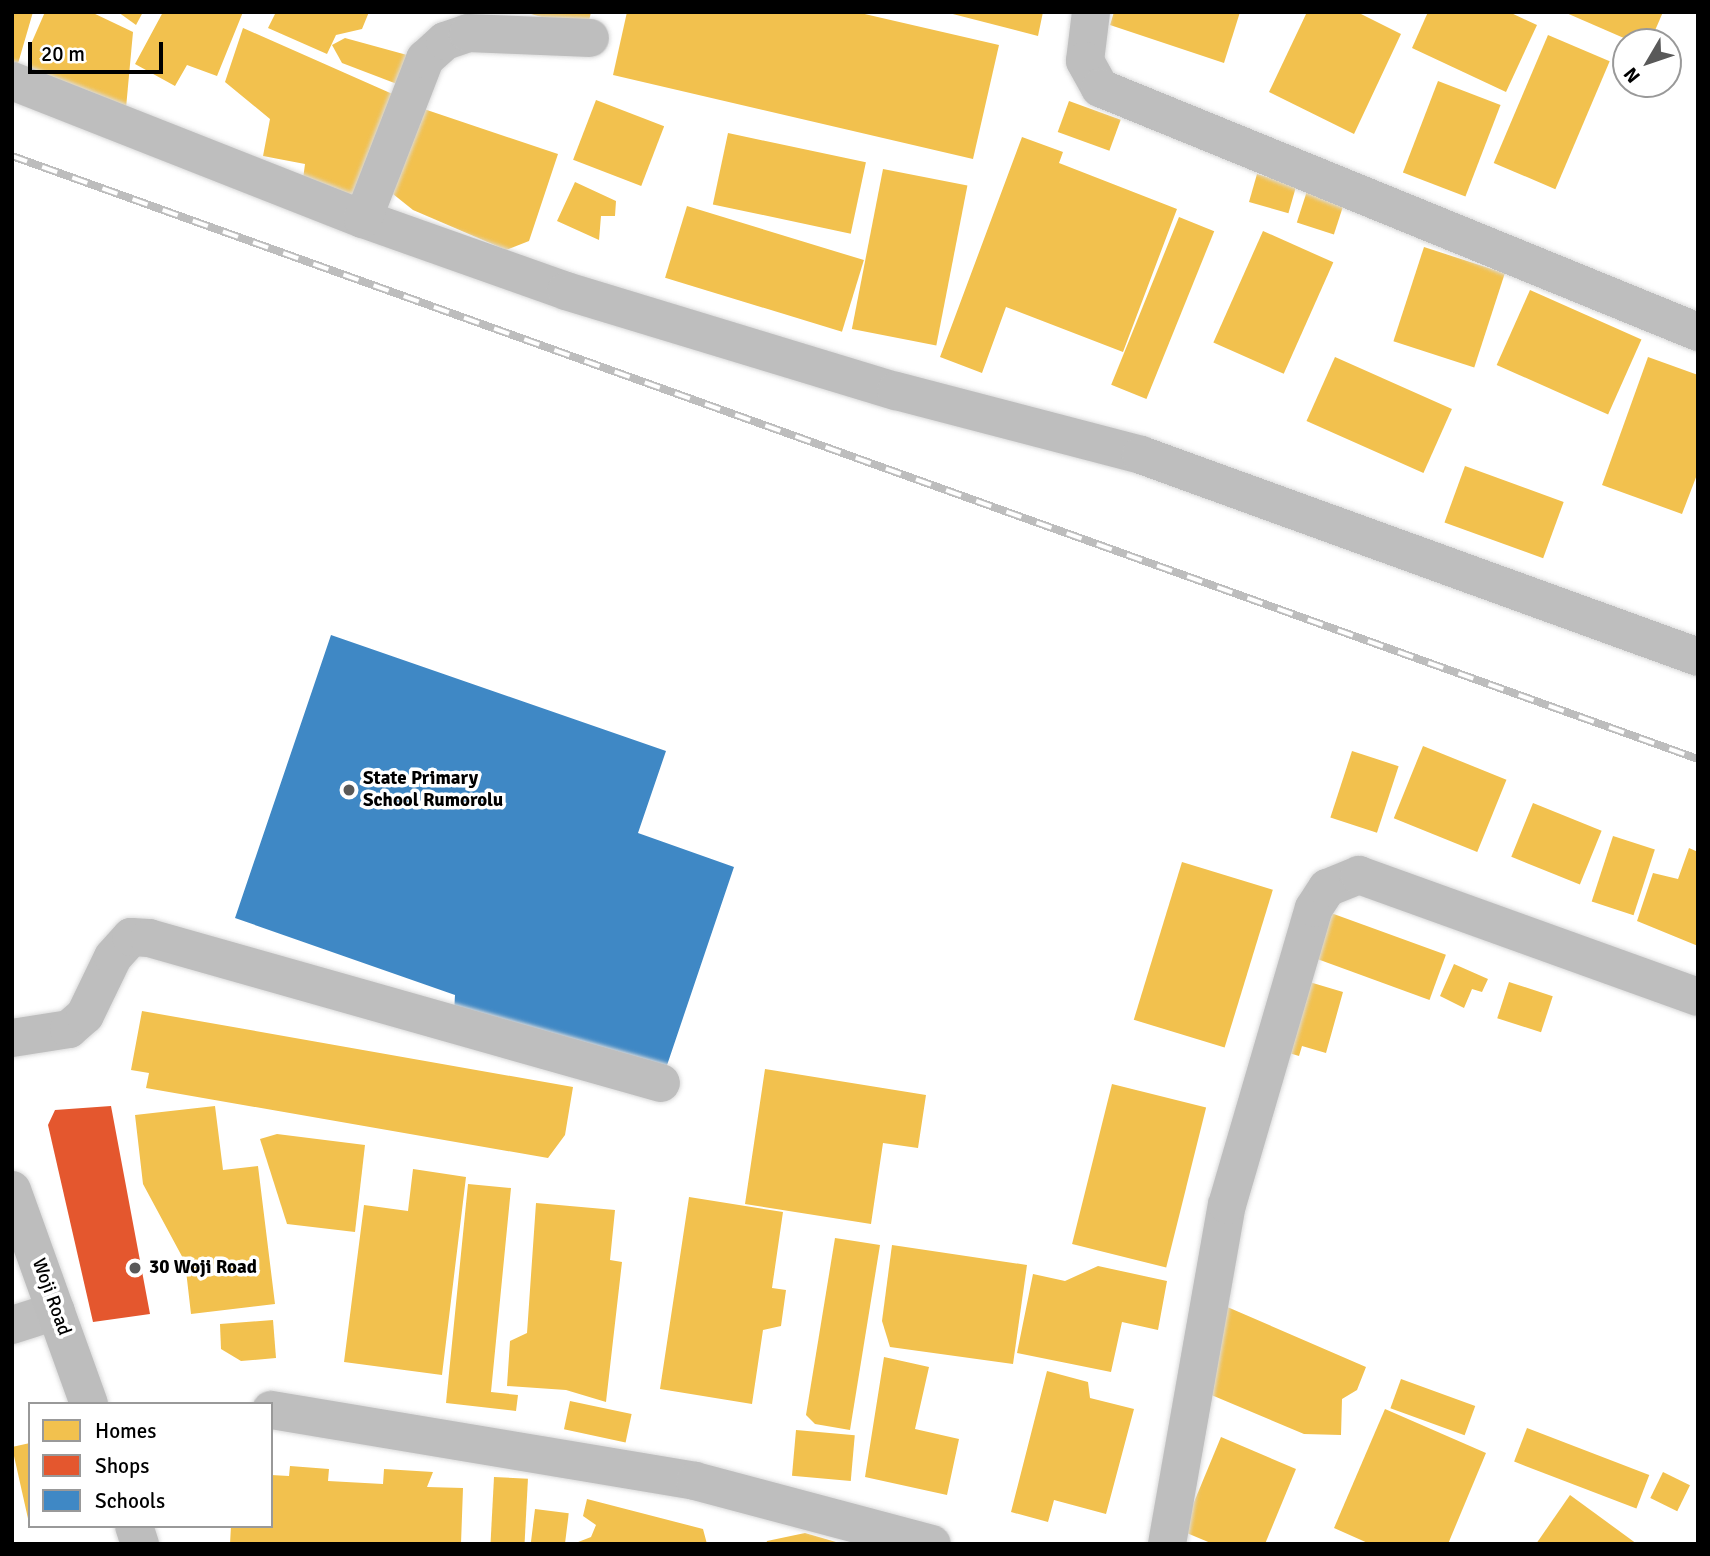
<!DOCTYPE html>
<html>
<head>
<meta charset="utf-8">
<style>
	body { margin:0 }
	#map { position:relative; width:1710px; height:1556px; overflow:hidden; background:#fff; font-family:Signika,sans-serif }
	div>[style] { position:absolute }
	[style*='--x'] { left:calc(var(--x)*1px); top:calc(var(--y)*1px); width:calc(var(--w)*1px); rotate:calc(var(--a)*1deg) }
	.homes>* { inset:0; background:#f2c14e; transform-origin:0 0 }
	.shops>* { inset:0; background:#e4572e }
	.schools>* { inset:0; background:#3f88c5 }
	.roads { filter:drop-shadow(0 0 2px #dbdbdb) drop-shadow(0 0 2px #dbdbdb) }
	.minor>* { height:38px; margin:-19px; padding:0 19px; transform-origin:19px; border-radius:19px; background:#bebebe }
	.major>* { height:38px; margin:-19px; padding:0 19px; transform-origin:19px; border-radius:19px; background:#bdbdbd }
	.rail>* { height:8px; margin-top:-4px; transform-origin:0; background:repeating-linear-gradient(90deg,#fff 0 16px,#bdbdbd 0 32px); box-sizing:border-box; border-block:2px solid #bdbdbd }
	.dots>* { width:19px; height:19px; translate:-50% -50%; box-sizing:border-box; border:4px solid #fff; border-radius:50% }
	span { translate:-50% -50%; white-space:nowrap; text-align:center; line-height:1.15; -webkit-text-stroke:7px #fff; paint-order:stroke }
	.poi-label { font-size:19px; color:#000; font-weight:700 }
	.left { translate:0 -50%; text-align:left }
	.street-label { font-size:19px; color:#000 }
	.frame { position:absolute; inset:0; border:14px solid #000; pointer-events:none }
	.legend { position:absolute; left:28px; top:1402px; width:245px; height:126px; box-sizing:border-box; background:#fff; border:2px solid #999; margin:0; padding:9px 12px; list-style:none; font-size:21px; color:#000 }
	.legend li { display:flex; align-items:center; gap:14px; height:35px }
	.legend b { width:35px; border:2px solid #999 }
	.north { position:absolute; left:1612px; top:28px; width:70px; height:70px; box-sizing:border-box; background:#fff; border:2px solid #999; border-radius:50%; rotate:231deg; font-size:19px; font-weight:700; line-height:28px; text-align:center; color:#000 }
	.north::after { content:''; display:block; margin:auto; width:24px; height:32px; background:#595959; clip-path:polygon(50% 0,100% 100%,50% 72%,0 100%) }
	.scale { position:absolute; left:28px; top:42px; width:135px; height:32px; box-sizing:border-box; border:4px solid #000; border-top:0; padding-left:9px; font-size:21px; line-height:24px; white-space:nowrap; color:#000; -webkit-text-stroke:5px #fff; paint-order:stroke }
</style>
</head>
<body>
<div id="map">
	<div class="homes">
		<i style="clip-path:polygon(12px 12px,33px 12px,17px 67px,12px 66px)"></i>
		<i style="clip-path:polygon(45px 12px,91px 12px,133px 32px,126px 108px,29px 74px,31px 44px)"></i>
		<i style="clip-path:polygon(118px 12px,143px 12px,136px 25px)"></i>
		<i style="clip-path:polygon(163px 12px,243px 12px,217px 76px,187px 65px,175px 86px,135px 64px)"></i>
		<i style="clip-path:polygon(276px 12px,369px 12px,362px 29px,336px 35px,327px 54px,268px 28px)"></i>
		<i style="clip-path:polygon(524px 12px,591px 12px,587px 30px)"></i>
		<i style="clip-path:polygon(627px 12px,856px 12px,999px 45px,973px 159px,613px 75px)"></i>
		<i style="clip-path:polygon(945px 12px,1043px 12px,1038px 36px)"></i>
		<i style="clip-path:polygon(1114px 12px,1240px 12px,1224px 63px,1110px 25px)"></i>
		<i style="clip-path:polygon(1307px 12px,1357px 12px,1401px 34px,1354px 134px,1269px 92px)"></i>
		<i style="clip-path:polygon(1428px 12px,1509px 12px,1537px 25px,1506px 92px,1412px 48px)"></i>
		<i style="clip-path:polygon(1564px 12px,1663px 12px,1650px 42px,1633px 42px)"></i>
		<i style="clip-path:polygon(243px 28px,397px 96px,349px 204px,303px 179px,305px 164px,263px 156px,270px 119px,225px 82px)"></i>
		<i style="left:1548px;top:35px;width:67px;height:139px;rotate:23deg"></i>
		<i style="clip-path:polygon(345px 38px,407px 55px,397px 84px,342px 63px,332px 45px)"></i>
		<i style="left:1438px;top:81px;width:67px;height:98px;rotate:21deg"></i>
		<i style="left:596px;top:100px;width:73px;height:64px;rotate:21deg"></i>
		<i style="left:1069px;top:101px;width:55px;height:33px;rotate:20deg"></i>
		<i style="clip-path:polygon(421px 108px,558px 154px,529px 241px,506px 250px,413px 210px,393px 194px)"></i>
		<i style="left:728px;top:133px;width:141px;height:73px;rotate:12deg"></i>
		<i style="clip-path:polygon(1022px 137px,1063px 152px,1059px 163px,1177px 209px,1123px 352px,1006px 307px,982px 373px,940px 357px)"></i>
		<i style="left:883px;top:169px;width:86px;height:163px;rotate:11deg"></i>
		<i style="left:1257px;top:174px;width:41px;height:29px;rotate:16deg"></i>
		<i style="clip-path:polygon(575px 182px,616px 201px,615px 216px,601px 216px,599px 240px,557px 221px)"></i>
		<i style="left:1307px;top:191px;width:39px;height:33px;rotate:18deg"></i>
		<i style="left:687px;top:206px;width:185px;height:75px;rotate:17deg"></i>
		<i style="left:1179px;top:217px;width:38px;height:181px;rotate:22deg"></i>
		<i style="left:1263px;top:231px;width:77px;height:122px;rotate:24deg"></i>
		<i style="left:1424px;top:247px;width:85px;height:99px;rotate:18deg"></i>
		<i style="left:1530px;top:290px;width:122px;height:82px;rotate:24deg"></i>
		<i style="left:1335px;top:357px;width:128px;height:70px;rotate:24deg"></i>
		<i style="clip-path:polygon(1648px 357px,1698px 375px,1698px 472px,1682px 514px,1602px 485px)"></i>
		<i style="left:1465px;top:466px;width:105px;height:60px;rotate:20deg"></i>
		<i style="left:1423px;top:746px;width:90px;height:78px;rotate:22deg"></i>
		<i style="left:1352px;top:751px;width:49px;height:70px;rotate:18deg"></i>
		<i style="left:1533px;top:803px;width:74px;height:58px;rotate:22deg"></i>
		<i style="left:1613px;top:836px;width:44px;height:69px;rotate:18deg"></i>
		<i style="clip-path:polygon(1689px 848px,1698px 852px,1698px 946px,1637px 921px,1653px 873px,1678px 879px)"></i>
		<i style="left:1182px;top:862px;width:95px;height:165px;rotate:17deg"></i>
		<i style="left:1320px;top:909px;width:134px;height:48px;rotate:20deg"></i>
		<i style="clip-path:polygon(1454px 964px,1488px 979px,1482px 992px,1472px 989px,1464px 1008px,1440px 996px)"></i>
		<i style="clip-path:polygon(1296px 978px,1343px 992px,1326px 1053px,1302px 1046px,1299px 1056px,1276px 1049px)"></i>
		<i style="left:1509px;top:982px;width:46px;height:38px;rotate:18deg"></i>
		<i style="clip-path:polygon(142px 1011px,573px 1087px,565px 1135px,548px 1158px,146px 1088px,149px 1073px,131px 1070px)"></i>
		<i style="clip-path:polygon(765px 1069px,926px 1095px,918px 1148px,883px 1143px,871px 1224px,745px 1204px)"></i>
		<i style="left:1112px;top:1084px;width:97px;height:165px;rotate:14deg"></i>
		<i style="clip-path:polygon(215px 1106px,223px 1170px,258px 1166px,275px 1304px,191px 1314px,185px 1262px,143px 1184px,135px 1115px)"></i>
		<i style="clip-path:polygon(277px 1134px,365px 1145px,355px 1232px,287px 1224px,260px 1139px)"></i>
		<i style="clip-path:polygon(413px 1169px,466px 1177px,442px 1375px,344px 1362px,364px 1205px,408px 1211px)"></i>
		<i style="clip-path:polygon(468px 1184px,511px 1188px,491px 1392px,518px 1395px,516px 1411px,446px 1403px)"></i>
		<i style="clip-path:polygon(689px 1197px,783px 1212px,772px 1288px,786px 1290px,781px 1326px,763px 1330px,752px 1404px,660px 1389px)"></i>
		<i style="clip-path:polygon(536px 1203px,615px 1210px,610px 1260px,622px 1262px,606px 1402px,566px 1390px,507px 1386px,510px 1341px,527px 1333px)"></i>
		<i style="clip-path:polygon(835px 1238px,880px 1245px,850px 1430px,815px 1424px,806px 1415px)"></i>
		<i style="clip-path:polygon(892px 1245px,1027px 1265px,1013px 1364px,890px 1347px,882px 1321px)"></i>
		<i style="clip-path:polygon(1098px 1266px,1167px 1281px,1158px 1330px,1122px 1322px,1111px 1372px,1017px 1353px,1033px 1274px,1065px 1281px)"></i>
		<i style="clip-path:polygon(1225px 1306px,1366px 1367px,1357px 1390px,1342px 1399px,1341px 1435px,1304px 1434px,1209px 1394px)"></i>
		<i style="clip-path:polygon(273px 1320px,276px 1358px,241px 1361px,221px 1349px,220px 1324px)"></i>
		<i style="clip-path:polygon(884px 1357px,929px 1367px,915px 1429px,959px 1439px,947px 1495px,865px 1477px)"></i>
		<i style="clip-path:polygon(1047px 1371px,1088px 1382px,1090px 1398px,1134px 1409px,1106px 1514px,1054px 1500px,1048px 1522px,1011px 1512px)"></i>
		<i style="left:1401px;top:1379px;width:79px;height:31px;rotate:20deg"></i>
		<i style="left:570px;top:1401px;width:63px;height:29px;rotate:12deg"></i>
		<i style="clip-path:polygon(1385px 1409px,1486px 1453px,1448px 1544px,1370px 1544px,1334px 1528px)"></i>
		<i style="left:1527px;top:1428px;width:131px;height:36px;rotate:21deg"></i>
		<i style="left:796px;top:1430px;width:59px;height:46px;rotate:5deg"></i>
		<i style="clip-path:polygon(1221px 1437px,1296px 1469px,1265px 1544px,1213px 1544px,1182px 1531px)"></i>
		<i style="clip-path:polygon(30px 1443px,30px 1523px,29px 1523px,12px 1447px)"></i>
		<i style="clip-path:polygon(290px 1466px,329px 1469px,328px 1481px,383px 1484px,384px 1469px,433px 1472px,427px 1487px,463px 1488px,461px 1544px,230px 1544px,231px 1526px,271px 1526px,271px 1475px,289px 1476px)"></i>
		<i style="left:1663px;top:1472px;width:30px;height:29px;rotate:26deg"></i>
		<i style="left:494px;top:1477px;width:34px;height:67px;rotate:3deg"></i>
		<i style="clip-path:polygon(1570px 1495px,1637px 1544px,1536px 1544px)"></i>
		<i style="clip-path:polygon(587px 1499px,703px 1529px,707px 1544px,573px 1544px,591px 1537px,596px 1525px,583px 1516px)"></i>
		<i style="left:535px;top:1509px;width:34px;height:35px;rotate:7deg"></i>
		<i style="clip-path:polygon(805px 1533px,843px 1544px,766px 1544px,767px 1541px)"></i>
	</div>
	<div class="shops">
		<i style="clip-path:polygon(111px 1106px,150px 1314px,93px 1322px,48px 1125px,55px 1110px)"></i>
	</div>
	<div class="schools">
		<i style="clip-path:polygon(331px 635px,666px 751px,638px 833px,734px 867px,661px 1083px,454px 1012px,455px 995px,235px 918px)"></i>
	</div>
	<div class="roads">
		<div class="minor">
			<i style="--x:1091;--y:12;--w:49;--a:97"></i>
			<i style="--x:1085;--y:61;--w:31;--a:61"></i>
			<i style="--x:1100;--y:88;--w:646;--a:22.2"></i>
			<i style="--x:12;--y:81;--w:377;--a:21.5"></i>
			<i style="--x:363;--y:219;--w:215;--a:19.5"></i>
			<i style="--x:566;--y:291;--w:345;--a:16.9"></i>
			<i style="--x:896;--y:391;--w:253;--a:14.6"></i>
			<i style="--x:1141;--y:455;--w:592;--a:19.93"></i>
			<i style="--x:363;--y:219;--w:172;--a:-68.8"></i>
			<i style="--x:425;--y:59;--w:27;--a:-42"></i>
			<i style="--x:445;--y:41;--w:24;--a:-19"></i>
			<i style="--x:468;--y:33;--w:122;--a:2.3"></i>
			<i style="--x:12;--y:1038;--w:58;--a:-9"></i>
			<i style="--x:69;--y:1029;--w:21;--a:-41"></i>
			<i style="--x:85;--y:1015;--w:64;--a:-64.2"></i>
			<i style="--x:113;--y:957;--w:27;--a:-48"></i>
			<i style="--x:131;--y:937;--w:18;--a:3"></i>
			<i style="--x:149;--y:938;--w:532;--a:15.81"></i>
			<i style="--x:12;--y:1325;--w:46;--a:-17.7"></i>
			<i style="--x:271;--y:1410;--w:430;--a:9.5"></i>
			<i style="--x:695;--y:1481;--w:245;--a:14.9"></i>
			<i style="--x:1167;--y:1544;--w:344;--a:-80"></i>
			<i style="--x:1227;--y:1205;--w:309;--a:-73.7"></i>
			<i style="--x:1314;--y:908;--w:24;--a:-57"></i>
			<i style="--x:1327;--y:888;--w:35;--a:-22"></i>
			<i style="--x:1359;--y:875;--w:360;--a:19.8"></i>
		</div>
		<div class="major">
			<i style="--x:12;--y:1190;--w:227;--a:70.2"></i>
			<i style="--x:134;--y:1526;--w:19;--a:72"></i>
		</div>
	</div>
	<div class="rail">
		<i style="--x:12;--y:156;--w:1791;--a:19.68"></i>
	</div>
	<div class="dots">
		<i style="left:349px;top:790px;background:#595959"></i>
		<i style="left:135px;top:1268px;background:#595959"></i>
	</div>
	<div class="poi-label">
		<span class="left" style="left:363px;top:790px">State Primary<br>School Rumorolu</span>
		<span class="left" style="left:149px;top:1268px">30 Woji Road</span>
	</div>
	<div class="street-label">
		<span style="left:51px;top:1297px;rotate:70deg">Woji Road</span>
	</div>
	<div class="frame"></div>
	<ul class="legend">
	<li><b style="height:19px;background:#f2c14e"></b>Homes</li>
	<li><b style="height:19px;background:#e4572e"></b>Shops</li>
	<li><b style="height:19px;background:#3f88c5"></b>Schools</li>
	</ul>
	<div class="north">N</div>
	<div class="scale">20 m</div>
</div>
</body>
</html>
